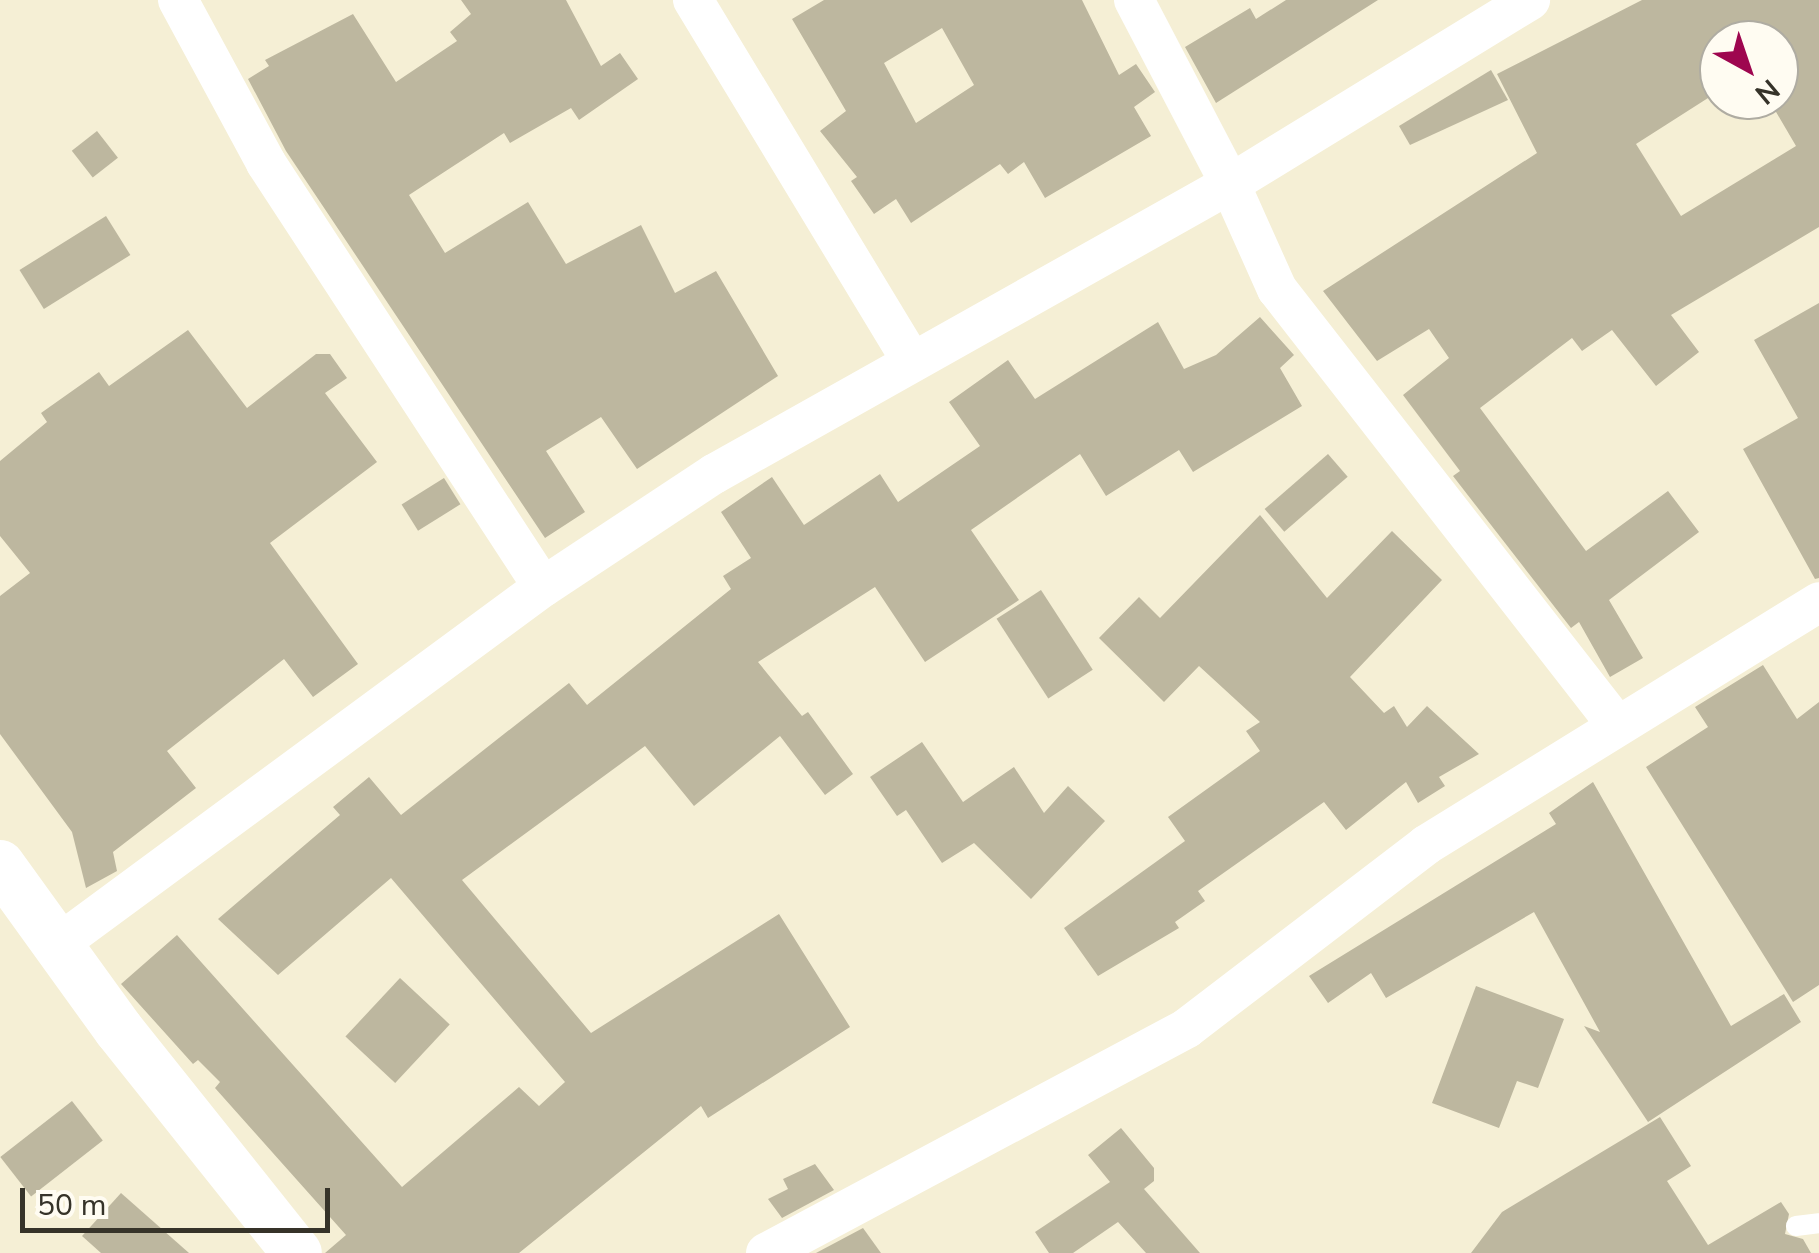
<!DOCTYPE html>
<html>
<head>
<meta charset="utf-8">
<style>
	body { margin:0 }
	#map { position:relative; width:1819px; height:1253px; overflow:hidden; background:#f5efd5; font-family:"Nunito Sans",sans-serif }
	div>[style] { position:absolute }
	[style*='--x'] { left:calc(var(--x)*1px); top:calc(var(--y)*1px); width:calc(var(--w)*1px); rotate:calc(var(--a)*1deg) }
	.building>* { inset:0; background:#bdb79f; transform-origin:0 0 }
	.service>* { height:20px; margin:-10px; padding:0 10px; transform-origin:10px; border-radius:10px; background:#fff }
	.minor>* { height:40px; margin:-20px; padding:0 20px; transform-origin:20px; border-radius:20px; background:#fff }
	.tertiary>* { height:50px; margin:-25px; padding:0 25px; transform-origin:25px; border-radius:25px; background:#fff }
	span { translate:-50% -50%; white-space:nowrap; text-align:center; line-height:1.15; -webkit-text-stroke:8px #fffcf2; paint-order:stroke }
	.north { position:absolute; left:1699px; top:20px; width:100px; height:100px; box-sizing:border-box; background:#fffcf2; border:2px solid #afaca2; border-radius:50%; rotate:140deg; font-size:28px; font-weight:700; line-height:40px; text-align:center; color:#363329 }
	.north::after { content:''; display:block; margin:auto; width:35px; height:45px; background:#9e064f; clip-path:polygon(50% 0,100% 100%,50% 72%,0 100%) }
	.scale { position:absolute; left:20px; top:1188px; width:310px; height:45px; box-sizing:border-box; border:5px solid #363329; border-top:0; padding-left:12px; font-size:30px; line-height:35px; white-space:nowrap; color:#363329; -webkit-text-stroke:8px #fffcf2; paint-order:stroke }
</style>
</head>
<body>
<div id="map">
	<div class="building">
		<i style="clip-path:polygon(461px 0,566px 0,601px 66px,620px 53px,638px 79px,579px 120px,571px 108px,510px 143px,504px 133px,409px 195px,445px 253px,528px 202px,566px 264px,641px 225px,675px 293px,716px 271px,778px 376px,637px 469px,601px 417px,546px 451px,585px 512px,545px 538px,286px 151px,248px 79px,269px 66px,265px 60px,353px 14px,396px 82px,457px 41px,450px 32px,471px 14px)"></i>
		<i style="clip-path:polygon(evenodd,824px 0,1082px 0,1119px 75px,1136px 64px,1155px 92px,1134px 107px,1151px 136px,1045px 198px,1024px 162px,1008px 174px,1000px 164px,911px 223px,896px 199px,874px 214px,851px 181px,857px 177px,820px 131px,846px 111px,792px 19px,824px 0,942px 28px,974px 85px,916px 123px,884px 63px,942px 28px)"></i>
		<i style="clip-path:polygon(1286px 0,1378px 0,1216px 103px,1185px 47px,1250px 8px,1256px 19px)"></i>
		<i style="clip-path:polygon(evenodd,1642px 0,1819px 0,1819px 227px,1671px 315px,1699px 352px,1656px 386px,1612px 330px,1582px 351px,1572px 338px,1480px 408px,1586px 551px,1668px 491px,1699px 532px,1609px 600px,1643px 658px,1610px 677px,1579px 622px,1571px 628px,1453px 476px,1460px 471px,1403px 395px,1449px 358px,1429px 329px,1377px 361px,1323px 291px,1537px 153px,1497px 74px,1642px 0,1719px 40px,1779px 40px,1779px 100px,1769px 100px,1796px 146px,1681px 216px,1636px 144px,1719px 91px,1719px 40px)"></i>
		<i style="clip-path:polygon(1491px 70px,1508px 100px,1410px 145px,1399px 126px)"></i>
		<i style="left:97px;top:131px;width:34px;height:32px;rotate:52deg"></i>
		<i style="left:106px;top:216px;width:46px;height:102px;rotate:58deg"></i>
		<i style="clip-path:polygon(1819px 303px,1819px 578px,1815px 579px,1743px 449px,1798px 418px,1754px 340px)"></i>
		<i style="clip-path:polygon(1260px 317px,1294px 355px,1280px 368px,1302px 406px,1193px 472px,1179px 450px,1106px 496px,1080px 454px,971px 530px,1019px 600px,925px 662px,875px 587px,758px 662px,802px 716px,808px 712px,853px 774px,825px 795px,780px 736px,694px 806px,645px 746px,462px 880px,591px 1033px,779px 914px,850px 1027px,708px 1118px,701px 1106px,519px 1253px,325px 1253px,346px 1235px,215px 1088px,220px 1082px,198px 1060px,193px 1064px,121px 984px,177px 935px,402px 1187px,519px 1087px,539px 1106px,565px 1082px,391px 878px,278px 975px,218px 919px,340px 815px,333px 807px,369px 777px,401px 815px,569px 683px,587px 705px,731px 589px,723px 576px,751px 558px,721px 512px,772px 477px,804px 525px,880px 474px,898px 502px,980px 446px,949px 402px,1008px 360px,1035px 399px,1158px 322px,1184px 369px,1216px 355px)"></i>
		<i style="clip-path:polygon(188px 330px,247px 408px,316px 354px,330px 354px,347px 378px,325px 393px,377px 462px,270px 543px,358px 664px,313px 697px,284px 659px,167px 751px,196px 788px,113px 852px,117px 871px,86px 888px,72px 832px,0 734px,0 596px,30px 573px,0 536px,0 461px,47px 422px,41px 413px,99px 372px,109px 386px)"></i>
		<i style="left:1328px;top:454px;width:30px;height:84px;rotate:49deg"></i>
		<i style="left:444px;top:478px;width:31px;height:50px;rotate:58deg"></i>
		<i style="clip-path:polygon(1260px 515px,1327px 598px,1392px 531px,1442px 580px,1350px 677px,1384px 713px,1394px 706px,1407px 727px,1427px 706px,1479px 754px,1439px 777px,1445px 786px,1418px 803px,1406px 782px,1346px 830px,1324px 802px,1198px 891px,1205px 901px,1175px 922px,1179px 928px,1098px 976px,1064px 928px,1185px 841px,1168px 817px,1260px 751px,1246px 731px,1260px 722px,1199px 666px,1164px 702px,1099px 638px,1139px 597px,1160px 618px)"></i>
		<i style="left:1041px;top:590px;width:95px;height:53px;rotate:57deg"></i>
		<i style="clip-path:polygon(1763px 665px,1797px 719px,1819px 702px,1819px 985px,1793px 1002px,1646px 767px,1708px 727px,1695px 707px)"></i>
		<i style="clip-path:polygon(922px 742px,963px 802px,1014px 767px,1044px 813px,1068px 786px,1105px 821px,1031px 899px,974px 843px,942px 863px,906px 810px,897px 816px,870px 777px)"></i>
		<i style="clip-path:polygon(1593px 782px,1731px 1026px,1784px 994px,1801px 1022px,1648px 1122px,1584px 1026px,1600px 1032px,1534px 912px,1386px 998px,1371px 973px,1328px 1003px,1309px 976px,1556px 824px,1549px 813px)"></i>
		<i style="left:400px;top:978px;width:68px;height:80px;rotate:43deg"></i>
		<i style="clip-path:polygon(1476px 986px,1564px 1019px,1538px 1088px,1517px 1081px,1499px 1128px,1432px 1103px)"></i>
		<i style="left:72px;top:1101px;width:50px;height:91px;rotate:52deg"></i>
		<i style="clip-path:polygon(1660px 1117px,1691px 1166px,1667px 1181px,1708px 1245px,1781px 1202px,1789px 1214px,1785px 1234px,1803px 1239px,1811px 1253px,1471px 1253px,1502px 1212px)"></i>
		<i style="clip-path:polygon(1121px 1128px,1154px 1168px,1154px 1181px,1144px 1189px,1200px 1253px,1146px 1253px,1118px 1222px,1073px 1253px,1049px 1253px,1035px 1232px,1110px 1182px,1088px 1155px)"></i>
		<i style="clip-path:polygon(815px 1164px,834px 1190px,782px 1218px,768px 1199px,788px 1189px,783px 1179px)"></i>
		<i style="clip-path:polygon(121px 1193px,189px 1253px,101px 1253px,82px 1236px)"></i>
		<i style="clip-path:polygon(863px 1228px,881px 1253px,816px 1253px)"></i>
	</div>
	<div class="service">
		<i style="--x:1796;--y:1226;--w:23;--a:-7"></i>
	</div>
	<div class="minor">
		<i style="--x:178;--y:0;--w:185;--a:61.6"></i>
		<i style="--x:266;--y:163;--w:506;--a:56.84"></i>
		<i style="--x:693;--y:0;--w:423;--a:58.8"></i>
		<i style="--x:1134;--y:0;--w:208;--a:62.4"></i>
		<i style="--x:1230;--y:184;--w:115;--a:65.9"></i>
		<i style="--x:1277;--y:289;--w:551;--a:52.07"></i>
		<i style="--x:57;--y:945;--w:604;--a:-36.38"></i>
		<i style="--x:543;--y:587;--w:205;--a:-33.5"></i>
		<i style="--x:714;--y:474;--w:592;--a:-29.34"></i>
		<i style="--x:1230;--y:184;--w:352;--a:-31.5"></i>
		<i style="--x:766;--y:1253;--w:477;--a:-28.1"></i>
		<i style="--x:1187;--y:1028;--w:301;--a:-37.4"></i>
		<i style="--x:1426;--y:845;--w:462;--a:-31.7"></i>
	</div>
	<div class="tertiary">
		<i style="--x:0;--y:865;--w:203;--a:54.2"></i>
		<i style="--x:119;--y:1030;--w:285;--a:51.4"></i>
	</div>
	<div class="north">N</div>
	<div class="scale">50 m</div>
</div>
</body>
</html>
